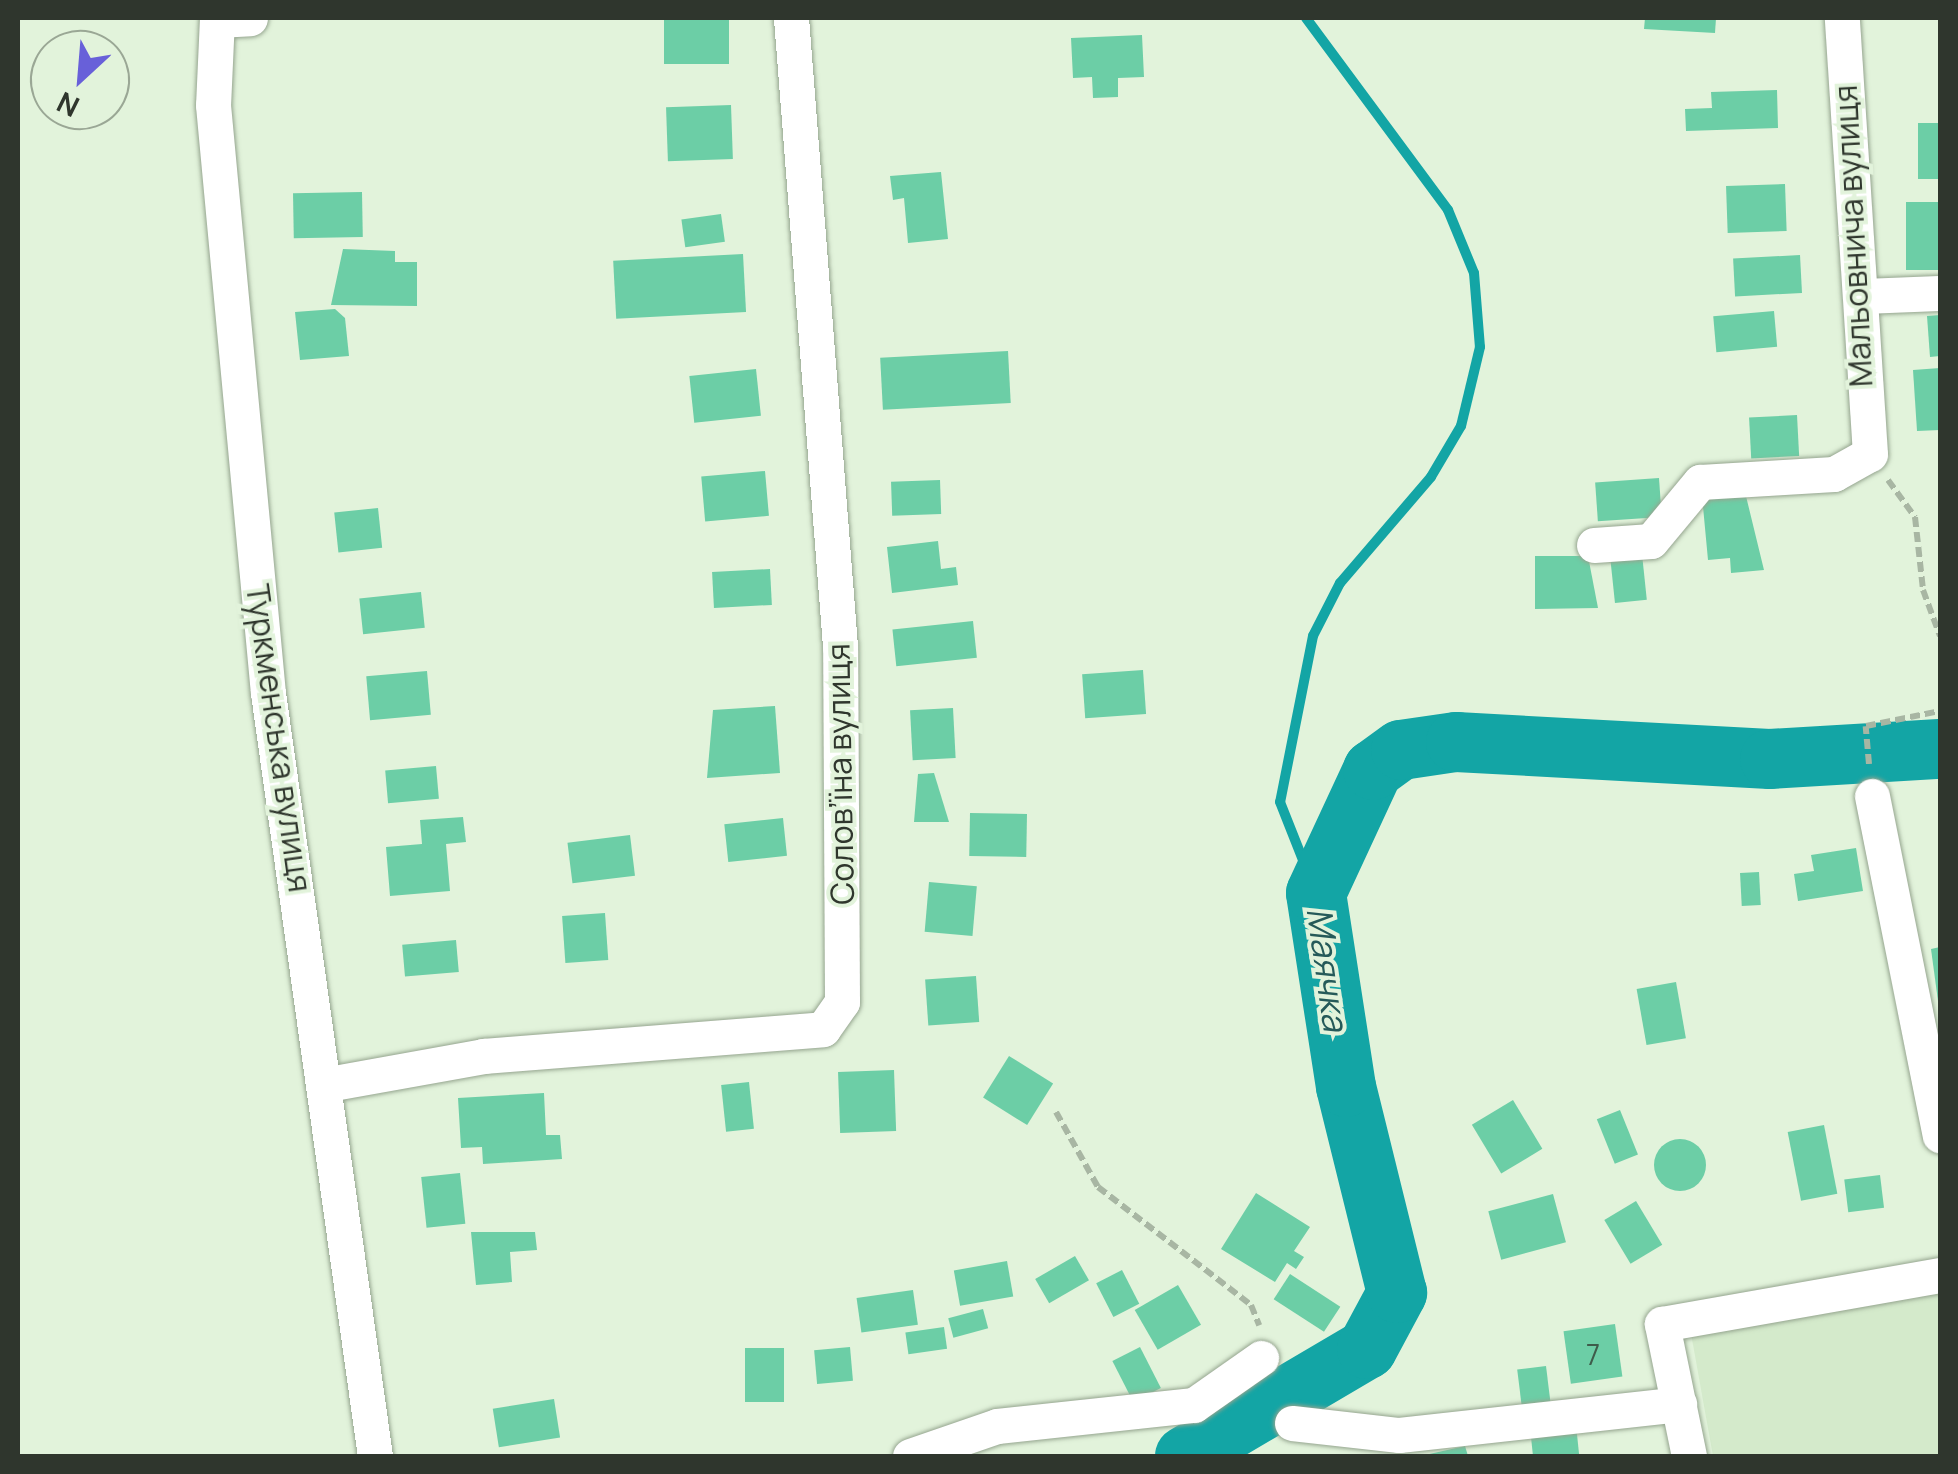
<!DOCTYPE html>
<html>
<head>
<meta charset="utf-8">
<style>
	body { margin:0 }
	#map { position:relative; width:1958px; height:1474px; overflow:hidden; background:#e2f3db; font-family:Manrope,sans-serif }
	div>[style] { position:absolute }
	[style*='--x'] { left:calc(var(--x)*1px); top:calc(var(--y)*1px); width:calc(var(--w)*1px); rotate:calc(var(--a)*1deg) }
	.built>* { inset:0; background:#d4eacb }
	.stream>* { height:10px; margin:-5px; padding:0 5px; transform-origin:5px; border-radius:5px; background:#13a5a5 }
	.river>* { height:60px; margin:-30px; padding:0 30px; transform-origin:30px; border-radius:30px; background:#13a5a5 }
	.building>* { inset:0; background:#6ccea6; transform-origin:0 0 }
	.round { border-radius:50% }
	.path>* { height:6px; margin-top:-3px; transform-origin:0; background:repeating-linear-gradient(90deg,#a8b6a3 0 10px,transparent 0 15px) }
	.roads { filter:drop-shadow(0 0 2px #95a58f) drop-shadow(0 0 2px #95a58f) }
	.minor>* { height:35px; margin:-17.5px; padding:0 17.5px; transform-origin:17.5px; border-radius:17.5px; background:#fff }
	span { translate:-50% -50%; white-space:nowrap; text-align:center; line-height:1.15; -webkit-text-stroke:8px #e2f3db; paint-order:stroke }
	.number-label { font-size:28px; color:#3e5c4b }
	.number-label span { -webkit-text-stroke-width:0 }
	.street-label { font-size:32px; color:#2f362d }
	.water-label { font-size:35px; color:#255a59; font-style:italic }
	.frame { position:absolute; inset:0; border:20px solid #2f362d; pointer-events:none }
	.north { position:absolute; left:30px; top:30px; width:100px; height:100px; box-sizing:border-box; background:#e2f3db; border:2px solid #9aa795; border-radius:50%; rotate:206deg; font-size:28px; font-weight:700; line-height:40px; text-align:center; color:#2f362d }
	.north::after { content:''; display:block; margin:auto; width:35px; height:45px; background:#6860d9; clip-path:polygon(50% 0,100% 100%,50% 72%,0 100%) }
</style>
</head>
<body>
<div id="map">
	<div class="built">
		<i style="clip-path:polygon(1940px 1291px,1940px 1456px,1713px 1456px,1690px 1328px)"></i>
	</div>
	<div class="stream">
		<i style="--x:1306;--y:18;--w:239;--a:53.5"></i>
		<i style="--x:1448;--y:210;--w:68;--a:67.6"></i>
		<i style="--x:1474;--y:273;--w:74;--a:85.4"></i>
		<i style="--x:1480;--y:347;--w:81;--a:103.5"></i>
		<i style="--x:1461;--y:426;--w:59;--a:120.5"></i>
		<i style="--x:1431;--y:477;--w:140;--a:130.6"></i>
		<i style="--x:1340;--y:583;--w:59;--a:117"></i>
		<i style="--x:1313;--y:636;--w:169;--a:101.2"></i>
		<i style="--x:1280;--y:802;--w:98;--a:68.4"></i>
	</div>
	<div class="river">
		<i style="--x:1185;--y:1456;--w:211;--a:-30.5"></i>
		<i style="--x:1367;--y:1349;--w:64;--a:-61.8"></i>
		<i style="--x:1397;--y:1293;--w:212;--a:-103.9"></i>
		<i style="--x:1346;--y:1087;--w:196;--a:-98.8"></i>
		<i style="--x:1316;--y:893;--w:136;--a:-65.1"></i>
		<i style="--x:1373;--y:770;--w:34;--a:-36"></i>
		<i style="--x:1401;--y:750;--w:56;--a:-8.3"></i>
		<i style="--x:1456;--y:742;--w:314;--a:3.1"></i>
		<i style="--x:1770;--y:759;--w:170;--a:-3.4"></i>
	</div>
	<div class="building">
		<i style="left:664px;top:18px;width:65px;height:46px"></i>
		<i style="clip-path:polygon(1645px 18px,1716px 18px,1715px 33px,1644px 29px)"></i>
		<i style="clip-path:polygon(1142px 35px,1144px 77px,1118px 78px,1118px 97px,1093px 98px,1092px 77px,1073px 78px,1071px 38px)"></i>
		<i style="clip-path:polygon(1777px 90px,1778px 128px,1686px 131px,1685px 109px,1712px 108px,1711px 92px)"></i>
		<i style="left:731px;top:105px;width:54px;height:65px;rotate:88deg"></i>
		<i style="left:1940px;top:123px;width:56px;height:22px;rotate:90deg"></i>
		<i style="clip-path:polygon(941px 172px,948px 239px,908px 243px,904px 198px,893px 200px,890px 176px)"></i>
		<i style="left:1785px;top:184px;width:47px;height:59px;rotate:88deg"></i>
		<i style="left:362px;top:192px;width:45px;height:69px;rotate:89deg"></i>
		<i style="left:1940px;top:202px;width:68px;height:34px;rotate:90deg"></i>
		<i style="left:721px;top:214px;width:28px;height:40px;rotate:82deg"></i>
		<i style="clip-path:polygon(343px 249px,395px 251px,395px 262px,417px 262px,417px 306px,331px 305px)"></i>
		<i style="left:743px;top:254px;width:58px;height:130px;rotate:87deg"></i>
		<i style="left:1800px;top:255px;width:38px;height:67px;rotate:87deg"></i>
		<i style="clip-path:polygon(335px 309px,345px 318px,349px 356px,300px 360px,295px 312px)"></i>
		<i style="left:1774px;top:311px;width:36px;height:61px;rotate:85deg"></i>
		<i style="clip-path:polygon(1940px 315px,1940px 356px,1930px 357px,1927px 316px)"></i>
		<i style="left:1008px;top:351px;width:52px;height:128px;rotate:87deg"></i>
		<i style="clip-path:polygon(1940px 368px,1940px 430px,1917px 431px,1913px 370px)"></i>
		<i style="left:756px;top:369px;width:47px;height:67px;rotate:84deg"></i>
		<i style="left:1797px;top:415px;width:41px;height:48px;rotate:87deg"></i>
		<i style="left:765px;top:471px;width:45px;height:64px;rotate:85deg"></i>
		<i style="left:1659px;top:478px;width:39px;height:64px;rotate:86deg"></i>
		<i style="left:940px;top:480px;width:34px;height:49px;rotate:88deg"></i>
		<i style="clip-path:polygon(1745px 492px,1764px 570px,1731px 573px,1730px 558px,1708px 560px,1702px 496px)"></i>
		<i style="left:378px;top:508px;width:40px;height:44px;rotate:84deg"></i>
		<i style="clip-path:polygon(938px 541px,941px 569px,956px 567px,958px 585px,892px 593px,887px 547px)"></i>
		<i style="left:1642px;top:554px;width:46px;height:32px;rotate:84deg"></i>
		<i style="clip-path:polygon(1535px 556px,1588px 556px,1598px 608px,1535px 609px)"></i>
		<i style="left:770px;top:569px;width:36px;height:58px;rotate:87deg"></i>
		<i style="left:421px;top:592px;width:36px;height:62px;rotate:84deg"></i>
		<i style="left:973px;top:621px;width:37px;height:81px;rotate:84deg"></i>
		<i style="left:1143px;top:670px;width:44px;height:61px;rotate:86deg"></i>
		<i style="left:427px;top:671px;width:44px;height:61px;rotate:85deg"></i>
		<i style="clip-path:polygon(775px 706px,780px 773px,707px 778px,713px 710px)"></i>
		<i style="left:953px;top:708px;width:50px;height:43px;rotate:87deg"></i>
		<i style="left:436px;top:766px;width:33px;height:51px;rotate:85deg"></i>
		<i style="clip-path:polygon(934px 773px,949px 822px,914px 822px,918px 774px)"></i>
		<i style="left:970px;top:813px;width:57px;height:43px;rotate:1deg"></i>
		<i style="clip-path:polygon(463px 817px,466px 842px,446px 844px,450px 891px,390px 896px,386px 847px,422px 844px,420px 820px)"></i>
		<i style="left:783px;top:818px;width:38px;height:59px;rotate:84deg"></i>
		<i style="left:630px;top:835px;width:41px;height:63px;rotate:83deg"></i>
		<i style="clip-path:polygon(1856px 848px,1863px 891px,1798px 901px,1794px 874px,1814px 871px,1811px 855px)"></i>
		<i style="left:1759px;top:872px;width:33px;height:19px;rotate:87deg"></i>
		<i style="left:929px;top:882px;width:48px;height:50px;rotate:5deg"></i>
		<i style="left:605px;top:913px;width:47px;height:43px;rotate:86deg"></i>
		<i style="left:456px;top:940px;width:32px;height:54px;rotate:85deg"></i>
		<i style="clip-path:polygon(1940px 947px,1940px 1001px,1938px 1001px,1931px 949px)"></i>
		<i style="left:976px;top:976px;width:46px;height:51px;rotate:86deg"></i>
		<i style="left:1676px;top:982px;width:57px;height:40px;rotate:80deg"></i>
		<i style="left:1009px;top:1056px;width:52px;height:49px;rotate:32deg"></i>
		<i style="left:894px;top:1070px;width:61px;height:56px;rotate:88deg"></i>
		<i style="left:749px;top:1082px;width:47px;height:28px;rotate:84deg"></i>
		<i style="clip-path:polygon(544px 1093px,546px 1135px,560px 1135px,562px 1159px,483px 1164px,482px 1147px,461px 1148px,458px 1098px)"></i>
		<i style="left:1513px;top:1100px;width:57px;height:48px;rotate:59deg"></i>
		<i style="left:1620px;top:1110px;width:48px;height:25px;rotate:68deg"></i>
		<i style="left:1824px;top:1125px;width:70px;height:37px;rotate:79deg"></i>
		<i class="round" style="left:1654px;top:1139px;width:52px;height:52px"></i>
		<i style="left:460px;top:1173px;width:51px;height:39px;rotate:84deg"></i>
		<i style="left:1880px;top:1175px;width:33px;height:36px;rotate:83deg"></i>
		<i style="clip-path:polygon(1256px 1193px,1310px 1227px,1294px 1251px,1304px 1257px,1296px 1269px,1287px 1263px,1275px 1282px,1221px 1249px)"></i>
		<i style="left:1553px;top:1194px;width:50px;height:67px;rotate:75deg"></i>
		<i style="left:1636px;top:1201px;width:51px;height:37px;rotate:59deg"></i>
		<i style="clip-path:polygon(471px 1232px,535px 1232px,537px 1250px,510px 1252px,512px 1282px,476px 1285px)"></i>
		<i style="left:1075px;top:1256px;width:28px;height:46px;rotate:60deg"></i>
		<i style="left:1007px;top:1261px;width:36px;height:54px;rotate:80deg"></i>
		<i style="left:1122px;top:1270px;width:38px;height:29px;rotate:63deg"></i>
		<i style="left:1290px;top:1274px;width:60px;height:30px;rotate:33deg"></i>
		<i style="left:1178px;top:1285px;width:46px;height:50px;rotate:60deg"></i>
		<i style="left:913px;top:1290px;width:35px;height:57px;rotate:82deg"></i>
		<i style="left:983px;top:1309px;width:20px;height:36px;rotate:75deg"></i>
		<i style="left:1615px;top:1324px;width:53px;height:52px;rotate:82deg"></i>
		<i style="left:944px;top:1327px;width:22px;height:39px;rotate:82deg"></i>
		<i style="left:850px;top:1347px;width:34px;height:36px;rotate:85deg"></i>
		<i style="left:1140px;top:1347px;width:46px;height:31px;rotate:63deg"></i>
		<i style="left:784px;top:1348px;width:54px;height:39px;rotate:90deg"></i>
		<i style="left:1546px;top:1366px;width:38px;height:29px;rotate:83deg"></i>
		<i style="left:554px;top:1399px;width:39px;height:62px;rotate:81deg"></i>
		<i style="left:1576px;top:1425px;width:31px;height:46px;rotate:84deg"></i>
		<i style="clip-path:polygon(1465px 1446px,1468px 1456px,1425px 1456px,1425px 1455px)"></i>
	</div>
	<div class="path">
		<i style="--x:1888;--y:480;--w:46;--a:53.9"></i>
		<i style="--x:1915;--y:517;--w:73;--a:83.7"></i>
		<i style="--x:1923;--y:590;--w:49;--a:69.7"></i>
		<i style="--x:1869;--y:764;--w:38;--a:-95"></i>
		<i style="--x:1866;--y:726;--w:76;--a:-11.5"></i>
		<i style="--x:1056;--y:1112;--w:86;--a:60.8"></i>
		<i style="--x:1098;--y:1187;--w:193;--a:37.6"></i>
		<i style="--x:1251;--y:1305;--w:22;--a:68"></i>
	</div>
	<div class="roads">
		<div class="minor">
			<i style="--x:217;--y:18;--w:87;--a:92.6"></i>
			<i style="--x:213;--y:105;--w:591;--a:84.66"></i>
			<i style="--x:268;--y:693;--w:770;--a:82.02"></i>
			<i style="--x:217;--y:20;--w:33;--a:-3"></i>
			<i style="--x:1862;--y:296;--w:78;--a:-2.2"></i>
			<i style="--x:1594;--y:545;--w:57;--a:-4"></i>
			<i style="--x:1651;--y:541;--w:77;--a:-50.3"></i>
			<i style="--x:1700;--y:482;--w:134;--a:-3.4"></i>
			<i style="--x:1834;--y:474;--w:41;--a:-29.1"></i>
			<i style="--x:1870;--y:454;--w:437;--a:-93.7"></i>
			<i style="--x:1872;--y:796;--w:346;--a:78.7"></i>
			<i style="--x:328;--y:1084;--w:158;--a:-10.2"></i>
			<i style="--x:483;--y:1056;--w:341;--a:-4.5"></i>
			<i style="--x:823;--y:1029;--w:33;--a:-55"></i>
			<i style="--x:842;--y:1002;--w:356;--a:-90.3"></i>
			<i style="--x:840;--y:646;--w:630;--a:-94.46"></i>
			<i style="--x:1292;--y:1423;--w:108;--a:6.4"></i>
			<i style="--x:1399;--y:1435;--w:282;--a:-6.3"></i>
			<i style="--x:910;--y:1456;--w:92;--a:-19"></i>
			<i style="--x:997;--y:1426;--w:198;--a:-6.1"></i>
			<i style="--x:1194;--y:1405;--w:82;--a:-35"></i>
			<i style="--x:1689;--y:1456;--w:135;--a:-101.6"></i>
			<i style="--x:1662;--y:1324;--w:282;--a:-10"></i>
		</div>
	</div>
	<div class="number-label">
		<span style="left:1593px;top:1354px">7</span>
	</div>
	<div class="street-label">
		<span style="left:1853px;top:236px;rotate:-93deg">Мальовнича вулиця</span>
		<span style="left:279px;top:738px;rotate:82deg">Туркменська вулиця</span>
		<span style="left:840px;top:774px;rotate:-91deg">Соловʼїна вулиця</span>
	</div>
	<div class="water-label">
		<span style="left:1328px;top:969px;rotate:82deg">Маячка</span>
	</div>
	<div class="frame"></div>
	<div class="north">N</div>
</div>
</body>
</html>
